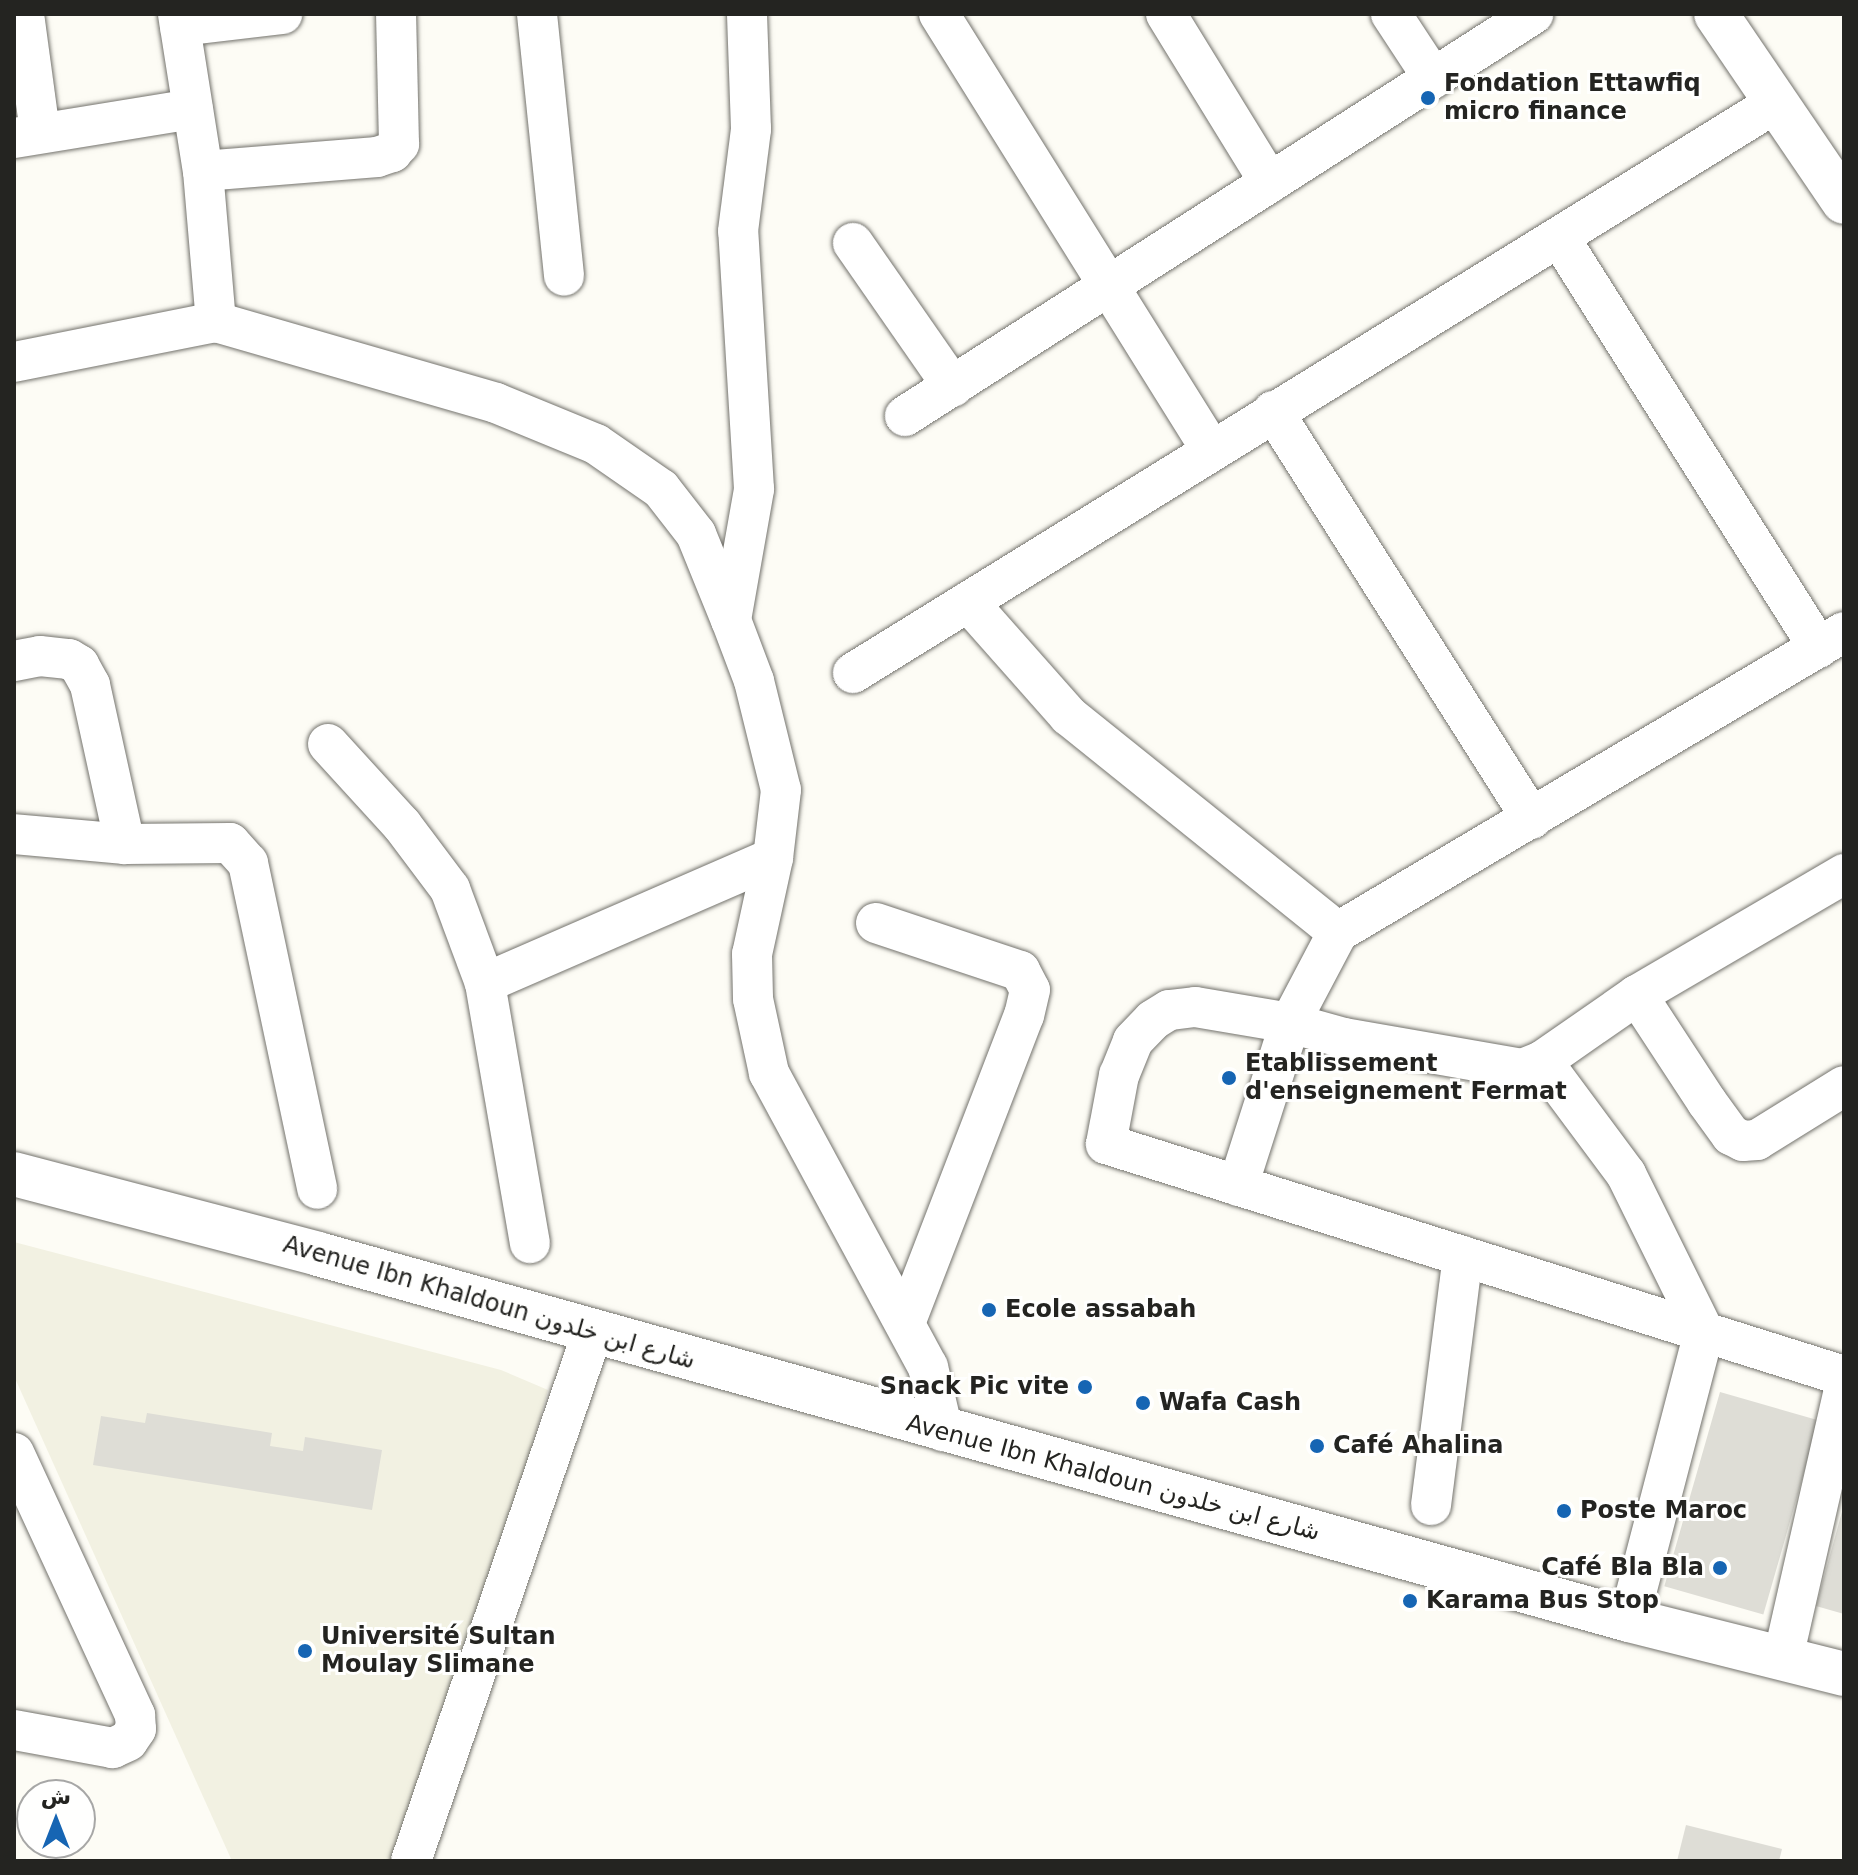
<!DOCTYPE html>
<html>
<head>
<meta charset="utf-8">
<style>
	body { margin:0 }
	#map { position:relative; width:1858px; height:1875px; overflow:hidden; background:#fdfcf5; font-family:"DejaVu Sans","Noto Sans Arabic",sans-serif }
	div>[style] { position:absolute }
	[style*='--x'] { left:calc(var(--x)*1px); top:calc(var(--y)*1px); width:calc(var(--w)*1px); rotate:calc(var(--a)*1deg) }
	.built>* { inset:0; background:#f2f1e2 }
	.building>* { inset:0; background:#deddd6; transform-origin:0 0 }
	.roads { filter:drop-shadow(0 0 2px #74736d) drop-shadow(0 0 2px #74736d) }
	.minor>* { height:40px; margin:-20px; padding:0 20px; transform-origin:20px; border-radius:20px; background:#fff }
	.tertiary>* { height:44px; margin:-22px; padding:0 22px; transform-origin:22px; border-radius:22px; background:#fff }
	.dots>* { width:22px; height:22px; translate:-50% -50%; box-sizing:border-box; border:4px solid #fffffe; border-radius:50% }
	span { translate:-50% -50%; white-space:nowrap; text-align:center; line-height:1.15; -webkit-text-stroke:6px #fffffe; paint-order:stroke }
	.poi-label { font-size:24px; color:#242421; font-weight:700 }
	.left { translate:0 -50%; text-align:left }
	.right { translate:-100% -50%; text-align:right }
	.street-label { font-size:24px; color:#242421 }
	.frame { position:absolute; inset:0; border:16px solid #242421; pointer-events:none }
	.north { position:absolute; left:16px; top:1779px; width:80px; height:80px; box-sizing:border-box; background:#fffffe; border:2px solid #a7a7a6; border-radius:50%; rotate:0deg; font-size:22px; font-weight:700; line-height:32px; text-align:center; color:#242421 }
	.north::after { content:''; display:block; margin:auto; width:28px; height:36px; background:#1665b3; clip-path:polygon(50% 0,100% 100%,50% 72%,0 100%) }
</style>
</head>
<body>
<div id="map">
	<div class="built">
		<i style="clip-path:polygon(14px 1242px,501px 1370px,548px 1390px,414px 1861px,232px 1861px,14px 1376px)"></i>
	</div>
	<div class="building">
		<i style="left:1720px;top:1392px;width:103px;height:202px;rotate:16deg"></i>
		<i style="clip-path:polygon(147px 1413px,272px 1433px,270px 1446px,303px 1451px,305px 1437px,382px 1450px,372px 1510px,93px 1465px,101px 1416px,145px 1423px)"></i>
		<i style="clip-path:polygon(1843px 1508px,1844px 1508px,1844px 1614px,1816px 1606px)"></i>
		<i style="clip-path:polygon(1686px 1825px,1782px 1849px,1779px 1861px,1677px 1861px)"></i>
	</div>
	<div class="roads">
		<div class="minor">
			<i style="--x:24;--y:14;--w:120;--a:82.3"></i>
			<i style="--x:178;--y:14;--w:159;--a:81"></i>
			<i style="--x:203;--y:171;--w:152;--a:85.1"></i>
			<i style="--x:537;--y:14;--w:263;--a:84.1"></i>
			<i style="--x:939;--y:14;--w:515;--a:58.01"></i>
			<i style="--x:1166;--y:14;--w:198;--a:58.4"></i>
			<i style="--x:1391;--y:14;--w:77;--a:56.7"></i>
			<i style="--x:180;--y:26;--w:103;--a:-6.7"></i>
			<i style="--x:14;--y:138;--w:181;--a:-9.2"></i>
			<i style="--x:203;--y:171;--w:175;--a:-4.6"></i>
			<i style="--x:377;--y:157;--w:16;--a:-18"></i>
			<i style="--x:392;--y:152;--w:11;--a:-49"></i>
			<i style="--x:399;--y:144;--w:130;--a:-91.3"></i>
			<i style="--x:1559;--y:237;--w:486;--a:57.7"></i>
			<i style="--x:853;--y:243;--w:175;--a:55.2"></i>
			<i style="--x:14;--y:362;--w:206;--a:-11.2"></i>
			<i style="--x:216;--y:322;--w:291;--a:16.1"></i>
			<i style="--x:496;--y:403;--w:108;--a:22.3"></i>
			<i style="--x:596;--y:444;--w:79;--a:34.7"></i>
			<i style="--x:661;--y:489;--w:57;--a:52.1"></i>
			<i style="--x:696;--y:534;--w:93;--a:67.9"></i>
			<i style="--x:731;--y:620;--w:65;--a:69.3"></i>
			<i style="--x:754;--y:681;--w:112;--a:76.1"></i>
			<i style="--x:781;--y:790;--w:68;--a:96.7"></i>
			<i style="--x:773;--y:858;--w:98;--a:102.3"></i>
			<i style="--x:752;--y:954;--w:45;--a:88.7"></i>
			<i style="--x:753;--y:999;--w:76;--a:77.8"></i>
			<i style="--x:769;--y:1073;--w:334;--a:61.6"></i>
			<i style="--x:928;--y:1367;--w:66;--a:76.8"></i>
			<i style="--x:1273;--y:411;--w:483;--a:57.6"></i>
			<i style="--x:905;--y:416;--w:746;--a:-32.62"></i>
			<i style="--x:968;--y:602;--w:152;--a:48.5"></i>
			<i style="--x:1069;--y:716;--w:345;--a:38.8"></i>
			<i style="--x:731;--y:620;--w:133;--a:-80"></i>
			<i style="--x:754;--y:489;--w:258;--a:-93.5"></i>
			<i style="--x:738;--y:231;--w:103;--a:-82.7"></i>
			<i style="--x:751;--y:129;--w:115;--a:-92"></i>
			<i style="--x:14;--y:661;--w:26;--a:-11"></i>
			<i style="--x:40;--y:656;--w:29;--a:6"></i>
			<i style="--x:69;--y:659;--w:12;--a:31"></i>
			<i style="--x:79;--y:665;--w:23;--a:61"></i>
			<i style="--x:90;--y:685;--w:163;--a:77.6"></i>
			<i style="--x:125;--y:844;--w:111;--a:-174.9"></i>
			<i style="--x:853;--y:673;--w:1086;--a:-31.71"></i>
			<i style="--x:328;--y:744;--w:110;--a:47.6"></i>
			<i style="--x:402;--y:825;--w:80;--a:53.1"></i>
			<i style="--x:450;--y:889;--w:100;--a:69.6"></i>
			<i style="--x:485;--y:983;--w:264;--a:80.2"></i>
			<i style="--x:125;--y:844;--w:105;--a:-0.5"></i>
			<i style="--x:230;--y:843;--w:27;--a:48"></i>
			<i style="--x:248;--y:863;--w:333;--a:78"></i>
			<i style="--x:1844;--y:874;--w:240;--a:149.7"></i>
			<i style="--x:1637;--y:995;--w:116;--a:145.2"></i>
			<i style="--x:1542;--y:1061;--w:22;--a:158"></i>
			<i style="--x:1522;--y:1069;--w:181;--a:-170.1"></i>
			<i style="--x:1344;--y:1038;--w:56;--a:-164.5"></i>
			<i style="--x:1290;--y:1023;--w:96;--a:-170.4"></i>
			<i style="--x:1195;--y:1007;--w:26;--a:173"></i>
			<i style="--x:1169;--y:1010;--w:19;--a:148"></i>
			<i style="--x:1153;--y:1020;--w:29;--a:134"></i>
			<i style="--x:1133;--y:1041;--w:37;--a:112"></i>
			<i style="--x:1119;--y:1075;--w:70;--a:100.7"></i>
			<i style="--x:1106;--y:1144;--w:774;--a:17.45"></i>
			<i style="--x:876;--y:923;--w:152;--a:18.4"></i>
			<i style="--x:1020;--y:971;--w:21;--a:62"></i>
			<i style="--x:1030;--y:990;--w:26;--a:103"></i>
			<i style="--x:1024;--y:1015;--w:330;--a:111.1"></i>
			<i style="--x:485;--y:983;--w:314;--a:-23.5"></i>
			<i style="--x:1637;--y:995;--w:128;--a:56.8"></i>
			<i style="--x:1707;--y:1102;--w:41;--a:54"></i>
			<i style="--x:1731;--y:1135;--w:13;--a:27"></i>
			<i style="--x:1743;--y:1141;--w:14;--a:-4"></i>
			<i style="--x:1757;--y:1140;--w:102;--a:-31.8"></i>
			<i style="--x:1542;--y:1061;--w:141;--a:53.4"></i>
			<i style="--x:1626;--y:1174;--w:176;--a:63.7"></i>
			<i style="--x:1704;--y:1332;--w:298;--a:104.6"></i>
			<i style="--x:1238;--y:1186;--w:171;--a:-72.3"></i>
			<i style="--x:1290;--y:1023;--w:103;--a:-62.2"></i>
			<i style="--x:1338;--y:932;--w:588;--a:-30.66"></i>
			<i style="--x:14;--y:1453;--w:289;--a:65.2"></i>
			<i style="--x:135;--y:1715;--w:14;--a:86"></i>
			<i style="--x:136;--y:1729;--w:14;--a:124"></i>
			<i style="--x:128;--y:1741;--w:17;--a:155"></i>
			<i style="--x:113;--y:1748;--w:101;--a:-169.7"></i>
			<i style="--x:1431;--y:1505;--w:251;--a:-82.7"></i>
			<i style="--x:1783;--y:1658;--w:275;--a:-77.2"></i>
			<i style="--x:411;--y:1861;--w:560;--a:-71.05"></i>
		</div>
		<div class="tertiary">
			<i style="--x:1716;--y:14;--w:227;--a:55.8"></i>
			<i style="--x:14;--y:1174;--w:314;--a:14.7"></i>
			<i style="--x:318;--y:1254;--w:1361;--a:15.6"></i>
			<i style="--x:1629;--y:1620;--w:222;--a:14.1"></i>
		</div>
	</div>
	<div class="dots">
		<i style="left:1428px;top:98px;background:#1665b3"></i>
		<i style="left:1229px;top:1078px;background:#1665b3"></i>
		<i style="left:989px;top:1310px;background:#1665b3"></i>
		<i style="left:1085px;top:1387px;background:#1665b3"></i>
		<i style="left:1143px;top:1403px;background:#1665b3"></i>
		<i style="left:1317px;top:1446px;background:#1665b3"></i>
		<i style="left:1564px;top:1511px;background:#1665b3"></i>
		<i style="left:1720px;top:1568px;background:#1665b3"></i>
		<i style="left:1410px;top:1601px;background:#1665b3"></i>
		<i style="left:305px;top:1651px;background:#1665b3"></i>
	</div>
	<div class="poi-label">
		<span class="left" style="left:1444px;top:98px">Fondation Ettawfiq<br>micro finance</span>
		<span class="left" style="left:1245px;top:1078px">Etablissement<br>d'enseignement Fermat</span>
		<span class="left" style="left:1005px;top:1310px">Ecole assabah</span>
		<span class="right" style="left:1069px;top:1387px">Snack Pic vite</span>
		<span class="left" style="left:1159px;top:1403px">Wafa Cash</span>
		<span class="left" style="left:1333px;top:1446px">Café Ahalina</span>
		<span class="left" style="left:1580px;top:1511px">Poste Maroc</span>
		<span class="right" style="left:1704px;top:1568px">Café Bla Bla</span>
		<span class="left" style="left:1426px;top:1601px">Karama Bus Stop</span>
		<span class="left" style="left:321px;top:1651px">Université Sultan<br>Moulay Slimane</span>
	</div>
	<div class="street-label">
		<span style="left:489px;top:1303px;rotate:16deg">Avenue Ibn Khaldoun شارع ابن خلدون</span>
		<span style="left:1113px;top:1478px;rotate:15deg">Avenue Ibn Khaldoun شارع ابن خلدون</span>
	</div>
	<div class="frame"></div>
	<div class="north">ش</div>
</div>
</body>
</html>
